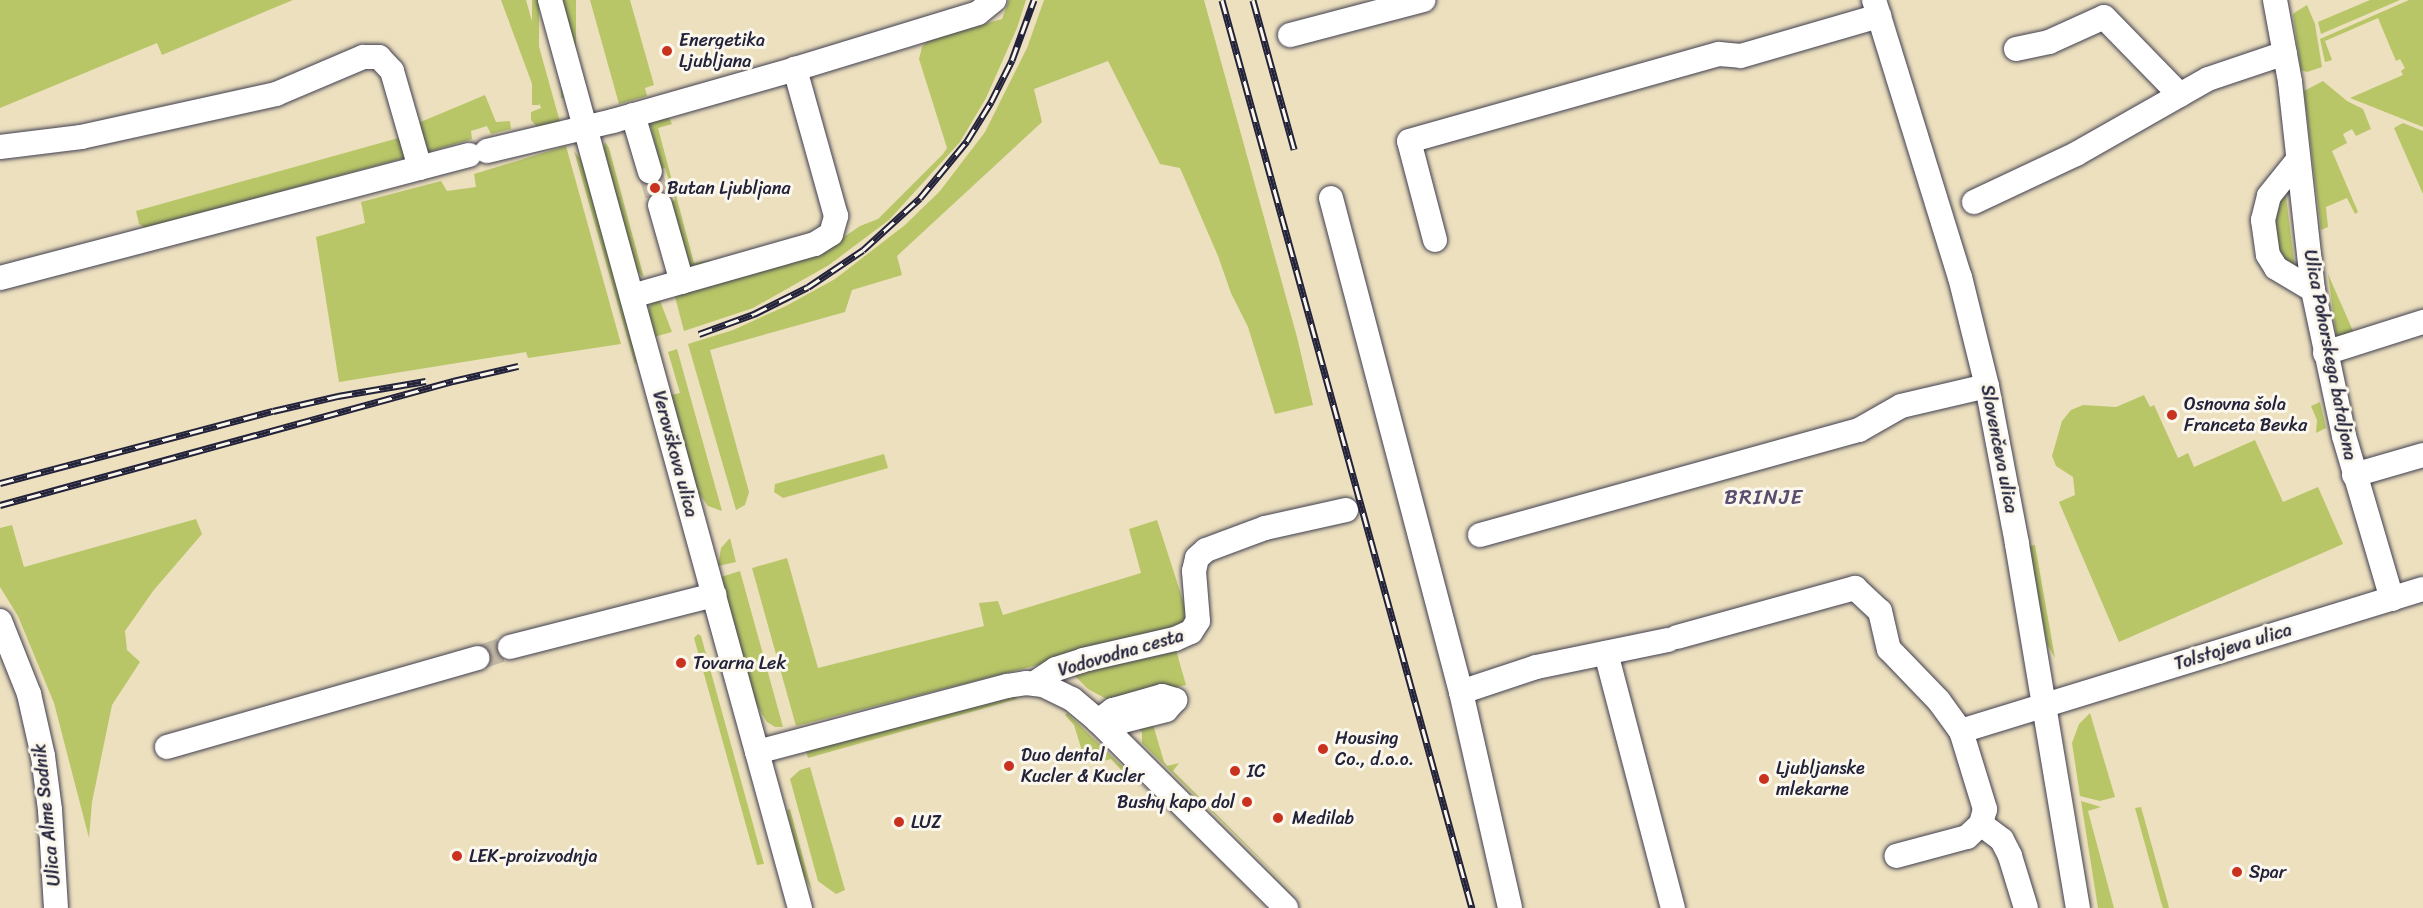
<!DOCTYPE html>
<html>
<head>
<meta charset="utf-8">
<style>
	body { margin:0 }
	#map { position:relative; width:2423px; height:908px; overflow:hidden; background:#ece0bf; font-family:Sriracha,sans-serif }
	div>[style] { position:absolute }
	[style*='--x'] { left:calc(var(--x)*1px); top:calc(var(--y)*1px); width:calc(var(--w)*1px); rotate:calc(var(--a)*1deg) }
	.green>* { inset:0; background:#b8c668; transform-origin:0 0 }
	.minor-tunnel>* { height:24px; margin-top:-12px; transform-origin:0; background:repeating-linear-gradient(90deg,#c4baa5 0 24px,transparent 0 36px) }
	.roads { filter:drop-shadow(0 0 2px #403e4f) drop-shadow(0 0 2px #403e4f) }
	.minor>* { height:24px; margin:-12px; padding:0 12px; transform-origin:12px; border-radius:12px; background:#fff }
	.rail>* { height:7px; margin-top:-3.5px; transform-origin:0; background:repeating-linear-gradient(90deg,#fbf7ec 0 14px,#22223b 0 28px); box-sizing:border-box; border-block:2px solid #22223b }
	.dots>* { width:16px; height:16px; translate:-50% -50%; box-sizing:border-box; border:3px solid #fbf7ec; border-radius:50% }
	span { translate:-50% -50%; white-space:nowrap; text-align:center; line-height:1.15; -webkit-text-stroke:6px #fbf7ec; paint-order:stroke }
	.poi-label { font-size:18px; color:#22223b }
	.left { translate:0 -50%; text-align:left }
	.right { translate:-100% -50%; text-align:right }
	.street-label { font-size:18px; color:#22223b }
	.quarter-label { font-size:21px; color:#594e6f; letter-spacing:1.5px }
</style>
</head>
<body>
<div id="map">
	<div class="green">
		<i style="clip-path:polygon(0 0,293px 0,162px 55px,157px 43px,0 108px)"></i>
		<i style="clip-path:polygon(501px 0,526px 0,560px 122px,537px 127px,531px 120px,531px 112px,541px 108px)"></i>
		<i style="left:532px;top:0;width:7px;height:105px"></i>
		<i style="left:561px;top:0;width:15px;height:98px"></i>
		<i style="clip-path:polygon(590px 0,630px 0,654px 85px,645px 88px,647px 96px,619px 104px)"></i>
		<i style="clip-path:polygon(1009px 0,1026px 0,1017px 28px,986px 98px,960px 142px,889px 220px,829px 265px,753px 308px,684px 331px,674px 293px,825px 250px,860px 226px,878px 219px,943px 154px,947px 148px,919px 59px,922px 47px,928px 40px,1002px 19px)"></i>
		<i style="clip-path:polygon(1044px 0,1204px 0,1297px 337px,1313px 405px,1275px 414px,1248px 327px,1231px 293px,1218px 256px,1180px 168px,1160px 164px,1108px 61px,1034px 89px,1042px 122px,897px 256px,902px 275px,852px 290px,845px 312px,710px 350px,749px 492px,745px 505px,736px 510px,688px 344px,733px 330px,786px 306px,835px 279px,905px 225px,940px 191px,985px 132px,1027px 48px)"></i>
		<i style="clip-path:polygon(2370px 0,2400px 0,2321px 34px,2318px 22px)"></i>
		<i style="clip-path:polygon(2409px 0,2423px 0,2423px 127px,2350px 98px,2403px 75px,2401px 71px,2405px 68px,2400px 59px,2396px 61px,2378px 18px,2325px 41px,2332px 60px,2325px 62px,2320px 39px)"></i>
		<i style="clip-path:polygon(2307px 5px,2315px 24px,2322px 67px,2307px 72px,2301px 70px,2293px 15px,2294px 13px)"></i>
		<i style="clip-path:polygon(2323px 81px,2347px 101px,2363px 109px,2371px 129px,2356px 136px,2352px 129px,2343px 134px,2347px 143px,2332px 151px,2358px 212px,2355px 214px,2347px 198px,2326px 207px,2328px 227px,2321px 230px,2304px 91px)"></i>
		<i style="clip-path:polygon(485px 95px,496px 122px,510px 121px,511px 129px,491px 134px,487px 126px,471px 131px,472px 139px,428px 152px,411px 126px)"></i>
		<i style="clip-path:polygon(668px 116px,672px 124px,658px 128px,694px 263px,710px 260px,710px 263px,686px 269px,666px 203px,675px 200px,665px 168px,661px 169px,650px 123px)"></i>
		<i style="clip-path:polygon(2403px 123px,2423px 131px,2423px 194px,2394px 128px)"></i>
		<i style="clip-path:polygon(402px 137px,407px 153px,404px 158px,146px 228px,139px 224px,136px 211px)"></i>
		<i style="clip-path:polygon(605px 142px,609px 148px,644px 278px,636px 270px,603px 152px)"></i>
		<i style="clip-path:polygon(566px 146px,621px 344px,528px 358px,526px 352px,339px 382px,316px 237px,365px 223px,361px 202px,441px 181px,447px 191px,476px 187px,474px 174px)"></i>
		<i style="clip-path:polygon(574px 151px,583px 162px,637px 358px,635px 365px)"></i>
		<i style="clip-path:polygon(2285px 189px,2295px 269px,2277px 254px,2274px 211px)"></i>
		<i style="clip-path:polygon(2328px 274px,2353px 331px,2353px 333px,2340px 336px,2336px 334px)"></i>
		<i style="clip-path:polygon(659px 298px,672px 332px,654px 337px,648px 313px,651px 303px)"></i>
		<i style="clip-path:polygon(677px 349px,722px 511px,708px 506px,697px 491px,671px 395px,680px 393px,668px 352px)"></i>
		<i style="clip-path:polygon(2144px 395px,2150px 407px,2154px 405px,2178px 458px,2188px 453px,2194px 467px,2255px 440px,2283px 502px,2318px 487px,2343px 544px,2119px 642px,2059px 502px,2075px 495px,2073px 477px,2056px 466px,2052px 456px,2062px 421px,2071px 410px,2083px 405px,2116px 407px)"></i>
		<i style="clip-path:polygon(2320px 402px,2326px 428px,2316px 433px,2317px 420px,2311px 406px)"></i>
		<i style="clip-path:polygon(884px 454px,888px 468px,783px 498px,774px 492px,775px 484px)"></i>
		<i style="clip-path:polygon(196px 519px,202px 534px,153px 591px,125px 631px,127px 650px,140px 662px,112px 705px,92px 802px,89px 838px,54px 703px,18px 616px,0 587px,0 528px,12px 525px,24px 567px)"></i>
		<i style="clip-path:polygon(1157px 520px,1189px 619px,1173px 631px,796px 726px,752px 568px,787px 558px,818px 668px,984px 626px,979px 603px,998px 601px,1003px 615px,1141px 573px,1129px 529px)"></i>
		<i style="clip-path:polygon(730px 538px,736px 562px,718px 566px,721px 548px)"></i>
		<i style="clip-path:polygon(2035px 545px,2055px 658px,2047px 644px,2029px 546px)"></i>
		<i style="clip-path:polygon(740px 571px,783px 727px,775px 727px,767px 722px,755px 702px,721px 577px)"></i>
		<i style="clip-path:polygon(698px 634px,701px 636px,764px 864px,757px 865px,694px 638px)"></i>
		<i style="clip-path:polygon(1176px 650px,1186px 685px,1112px 702px,1088px 689px,1075px 676px,1081px 670px)"></i>
		<i style="clip-path:polygon(1016px 696px,1017px 699px,808px 758px,806px 751px)"></i>
		<i style="clip-path:polygon(1067px 713px,1127px 771px,1125px 774px,1111px 759px,1096px 763px,1085px 762px,1084px 758px,1088px 757px,1082px 751px,1074px 725px,1065px 715px)"></i>
		<i style="clip-path:polygon(2090px 713px,2115px 797px,2100px 801px,2080px 796px,2072px 743px,2079px 724px)"></i>
		<i style="clip-path:polygon(1152px 721px,1164px 762px,1167px 766px,1179px 763px,1173px 771px,1310px 908px,1142px 743px,1142px 732px,1138px 728px)"></i>
		<i style="clip-path:polygon(810px 767px,845px 890px,836px 894px,818px 881px,790px 779px,800px 770px)"></i>
		<i style="clip-path:polygon(2081px 801px,2101px 807px,2088px 811px,2114px 908px,2098px 908px)"></i>
		<i style="clip-path:polygon(2141px 807px,2167px 900px,2169px 908px,2163px 908px,2161px 902px,2135px 808px)"></i>
		<i style="clip-path:polygon(790px 809px,812px 891px,802px 872px,787px 810px)"></i>
	</div>
	<div class="minor-tunnel">
		<i style="--x:650;--y:172;--w:34;--a:73"></i>
		<i style="--x:478;--y:658;--w:34;--a:-19"></i>
	</div>
	<div class="roads">
		<div class="minor">
			<i style="--x:550;--y:0;--w:942;--a:74.61"></i>
			<i style="--x:1874;--y:0;--w:290;--a:72.8"></i>
			<i style="--x:1960;--y:277;--w:112;--a:76.1"></i>
			<i style="--x:1987;--y:386;--w:161;--a:79.2"></i>
			<i style="--x:2017;--y:544;--w:369;--a:80.5"></i>
			<i style="--x:2275;--y:0;--w:83;--a:79.6"></i>
			<i style="--x:2290;--y:82;--w:209;--a:83.7"></i>
			<i style="--x:2313;--y:290;--w:149;--a:78"></i>
			<i style="--x:2344;--y:436;--w:170;--a:73.6"></i>
			<i style="--x:1290;--y:35;--w:138;--a:-14.7"></i>
			<i style="--x:2016;--y:49;--w:34;--a:-12"></i>
			<i style="--x:2049;--y:42;--w:60;--a:-24.4"></i>
			<i style="--x:2104;--y:17;--w:109;--a:45.7"></i>
			<i style="--x:633;--y:115;--w:59;--a:73.4"></i>
			<i style="--x:0;--y:147;--w:82;--a:-7"></i>
			<i style="--x:81;--y:137;--w:200;--a:-12.4"></i>
			<i style="--x:276;--y:94;--w:95;--a:-23"></i>
			<i style="--x:363;--y:57;--w:16;--a:0"></i>
			<i style="--x:379;--y:57;--w:19;--a:47"></i>
			<i style="--x:392;--y:71;--w:101;--a:73.9"></i>
			<i style="--x:487;--y:151;--w:130;--a:-13.4"></i>
			<i style="--x:613;--y:121;--w:189;--a:-15.9"></i>
			<i style="--x:795;--y:69;--w:191;--a:-17"></i>
			<i style="--x:978;--y:13;--w:21;--a:-39"></i>
			<i style="--x:2297;--y:161;--w:45;--a:128.7"></i>
			<i style="--x:2269;--y:196;--w:25;--a:104"></i>
			<i style="--x:2263;--y:220;--w:35;--a:82"></i>
			<i style="--x:2268;--y:255;--w:15;--a:58"></i>
			<i style="--x:2276;--y:268;--w:43;--a:30.7"></i>
			<i style="--x:1331;--y:198;--w:511;--a:75.26"></i>
			<i style="--x:1461;--y:692;--w:221;--a:77.2"></i>
			<i style="--x:1974;--y:202;--w:113;--a:-25.2"></i>
			<i style="--x:2076;--y:154;--w:152;--a:-29.6"></i>
			<i style="--x:2208;--y:79;--w:81;--a:-18.7"></i>
			<i style="--x:660;--y:205;--w:80;--a:74.1"></i>
			<i style="--x:1435;--y:240;--w:102;--a:-104.7"></i>
			<i style="--x:1409;--y:141;--w:322;--a:-15.7"></i>
			<i style="--x:1719;--y:54;--w:22;--a:5"></i>
			<i style="--x:1741;--y:56;--w:144;--a:-16.2"></i>
			<i style="--x:0;--y:278;--w:485;--a:-14.7"></i>
			<i style="--x:632;--y:296;--w:190;--a:-15.9"></i>
			<i style="--x:815;--y:244;--w:19;--a:-32"></i>
			<i style="--x:831;--y:234;--w:19;--a:-74"></i>
			<i style="--x:836;--y:216;--w:153;--a:-105.6"></i>
			<i style="--x:2325;--y:353;--w:103;--a:-17.6"></i>
			<i style="--x:2354;--y:475;--w:72;--a:-16.2"></i>
			<i style="--x:1480;--y:535;--w:393;--a:-15.5"></i>
			<i style="--x:1859;--y:430;--w:48;--a:-29.7"></i>
			<i style="--x:1901;--y:406;--w:88;--a:-13.1"></i>
			<i style="--x:0;--y:621;--w:79;--a:68.3"></i>
			<i style="--x:29;--y:694;--w:64;--a:77.3"></i>
			<i style="--x:43;--y:756;--w:54;--a:82.6"></i>
			<i style="--x:50;--y:810;--w:98;--a:86.5"></i>
			<i style="--x:1677;--y:637;--w:185;--a:-15.4"></i>
			<i style="--x:1855;--y:588;--w:34;--a:43"></i>
			<i style="--x:1880;--y:611;--w:39;--a:77"></i>
			<i style="--x:1889;--y:649;--w:72;--a:46.1"></i>
			<i style="--x:1939;--y:701;--w:37;--a:54"></i>
			<i style="--x:1961;--y:731;--w:82;--a:72.9"></i>
			<i style="--x:1985;--y:809;--w:16;--a:105"></i>
			<i style="--x:1981;--y:824;--w:19;--a:137"></i>
			<i style="--x:1967;--y:837;--w:73;--a:165"></i>
			<i style="--x:510;--y:647;--w:211;--a:-14.3"></i>
			<i style="--x:1606;--y:653;--w:264;--a:75.3"></i>
			<i style="--x:1035;--y:683;--w:25;--a:-34"></i>
			<i style="--x:1056;--y:669;--w:28;--a:-18"></i>
			<i style="--x:1083;--y:660;--w:94;--a:-12.9"></i>
			<i style="--x:1175;--y:639;--w:17;--a:-24"></i>
			<i style="--x:1191;--y:632;--w:13;--a:-58"></i>
			<i style="--x:1198;--y:621;--w:50;--a:-94.6"></i>
			<i style="--x:1194;--y:571;--w:13;--a:-77"></i>
			<i style="--x:1197;--y:558;--w:12;--a:-42"></i>
			<i style="--x:1206;--y:550;--w:63;--a:-20.4"></i>
			<i style="--x:1265;--y:528;--w:83;--a:-12.5"></i>
			<i style="--x:1461;--y:692;--w:79;--a:-18.4"></i>
			<i style="--x:1536;--y:667;--w:135;--a:-11.6"></i>
			<i style="--x:1162;--y:696;--w:14;--a:17"></i>
			<i style="--x:1175;--y:700;--w:13;--a:132"></i>
			<i style="--x:1166;--y:710;--w:44;--a:165.7"></i>
			<i style="--x:1123;--y:721;--w:25;--a:180"></i>
			<i style="--x:1098;--y:721;--w:19;--a:-36"></i>
			<i style="--x:1113;--y:710;--w:51;--a:-15.9"></i>
			<i style="--x:1961;--y:731;--w:483;--a:-17.1"></i>
			<i style="--x:167;--y:747;--w:323;--a:-16"></i>
			<i style="--x:757;--y:752;--w:259;--a:-14.8"></i>
			<i style="--x:1007;--y:686;--w:19;--a:-9"></i>
			<i style="--x:1026;--y:683;--w:17;--a:7"></i>
			<i style="--x:1043;--y:685;--w:32;--a:26"></i>
			<i style="--x:1072;--y:699;--w:34;--a:40"></i>
			<i style="--x:1098;--y:721;--w:265;--a:44.8"></i>
			<i style="--x:1981;--y:824;--w:26;--a:37"></i>
			<i style="--x:2002;--y:840;--w:18;--a:63"></i>
			<i style="--x:2010;--y:856;--w:54;--a:72.9"></i>
		</div>
	</div>
	<div class="rail">
		<i style="--x:1222;--y:0;--w:942;--a:74.61"></i>
		<i style="--x:1253;--y:0;--w:155;--a:74.6"></i>
		<i style="--x:699;--y:334;--w:59;--a:-20"></i>
		<i style="--x:754;--y:314;--w:60;--a:-26.6"></i>
		<i style="--x:808;--y:287;--w:66;--a:-33.9"></i>
		<i style="--x:863;--y:250;--w:77;--a:-42.4"></i>
		<i style="--x:920;--y:198;--w:74;--a:-50.5"></i>
		<i style="--x:967;--y:141;--w:46;--a:-58.4"></i>
		<i style="--x:991;--y:102;--w:47;--a:-63.4"></i>
		<i style="--x:1012;--y:60;--w:64;--a:-69.9"></i>
		<i style="--x:0;--y:483;--w:282;--a:-14.8"></i>
		<i style="--x:273;--y:411;--w:67;--a:-13"></i>
		<i style="--x:338;--y:396;--w:89;--a:-9.7"></i>
		<i style="--x:0;--y:505;--w:470;--a:-15.3"></i>
		<i style="--x:453;--y:381;--w:67;--a:-13"></i>
	</div>
	<div class="dots">
		<i style="left:667px;top:51px;background:#c8321e"></i>
		<i style="left:655px;top:188px;background:#c8321e"></i>
		<i style="left:2172px;top:415px;background:#c8321e"></i>
		<i style="left:681px;top:663px;background:#c8321e"></i>
		<i style="left:1323px;top:749px;background:#c8321e"></i>
		<i style="left:1009px;top:766px;background:#c8321e"></i>
		<i style="left:1235px;top:771px;background:#c8321e"></i>
		<i style="left:1764px;top:779px;background:#c8321e"></i>
		<i style="left:1247px;top:802px;background:#c8321e"></i>
		<i style="left:1278px;top:818px;background:#c8321e"></i>
		<i style="left:899px;top:822px;background:#c8321e"></i>
		<i style="left:457px;top:856px;background:#c8321e"></i>
		<i style="left:2237px;top:872px;background:#c8321e"></i>
	</div>
	<div class="poi-label">
		<span class="left" style="left:679px;top:51px">Energetika<br>Ljubljana</span>
		<span class="left" style="left:667px;top:188px">Butan Ljubljana</span>
		<span class="left" style="left:2184px;top:415px">Osnovna šola<br>Franceta Bevka</span>
		<span class="left" style="left:693px;top:663px">Tovarna Lek</span>
		<span class="left" style="left:1335px;top:749px">Housing<br>Co., d.o.o.</span>
		<span class="left" style="left:1021px;top:766px">Duo dental<br>Kucler &amp; Kucler</span>
		<span class="left" style="left:1776px;top:779px">Ljubljanske<br>mlekarne</span>
		<span class="left" style="left:1247px;top:771px">IC</span>
		<span class="right" style="left:1235px;top:802px">Bushy kapo dol</span>
		<span class="left" style="left:1292px;top:818px">Medilab</span>
		<span class="left" style="left:911px;top:822px">LUZ</span>
		<span class="left" style="left:469px;top:856px">LEK-proizvodnja</span>
		<span class="left" style="left:2249px;top:872px">Spar</span>
	</div>
	<div class="street-label">
		<span style="left:2330px;top:355px;rotate:79deg">Ulica Pohorskega bataljona</span>
		<span style="left:1999px;top:449px;rotate:79deg">Slovenčeva ulica</span>
		<span style="left:675px;top:454px;rotate:75deg">Verovškova ulica</span>
		<span style="left:2233px;top:647px;rotate:-17deg">Tolstojeva ulica</span>
		<span style="left:1121px;top:653px;rotate:-16deg">Vodovodna cesta</span>
		<span style="left:47px;top:815px;rotate:-96deg">Ulica Alme Sodnik</span>
	</div>
	<div class="quarter-label">
		<span style="left:1764px;top:497px">BRINJE</span>
	</div>
</div>
</body>
</html>
